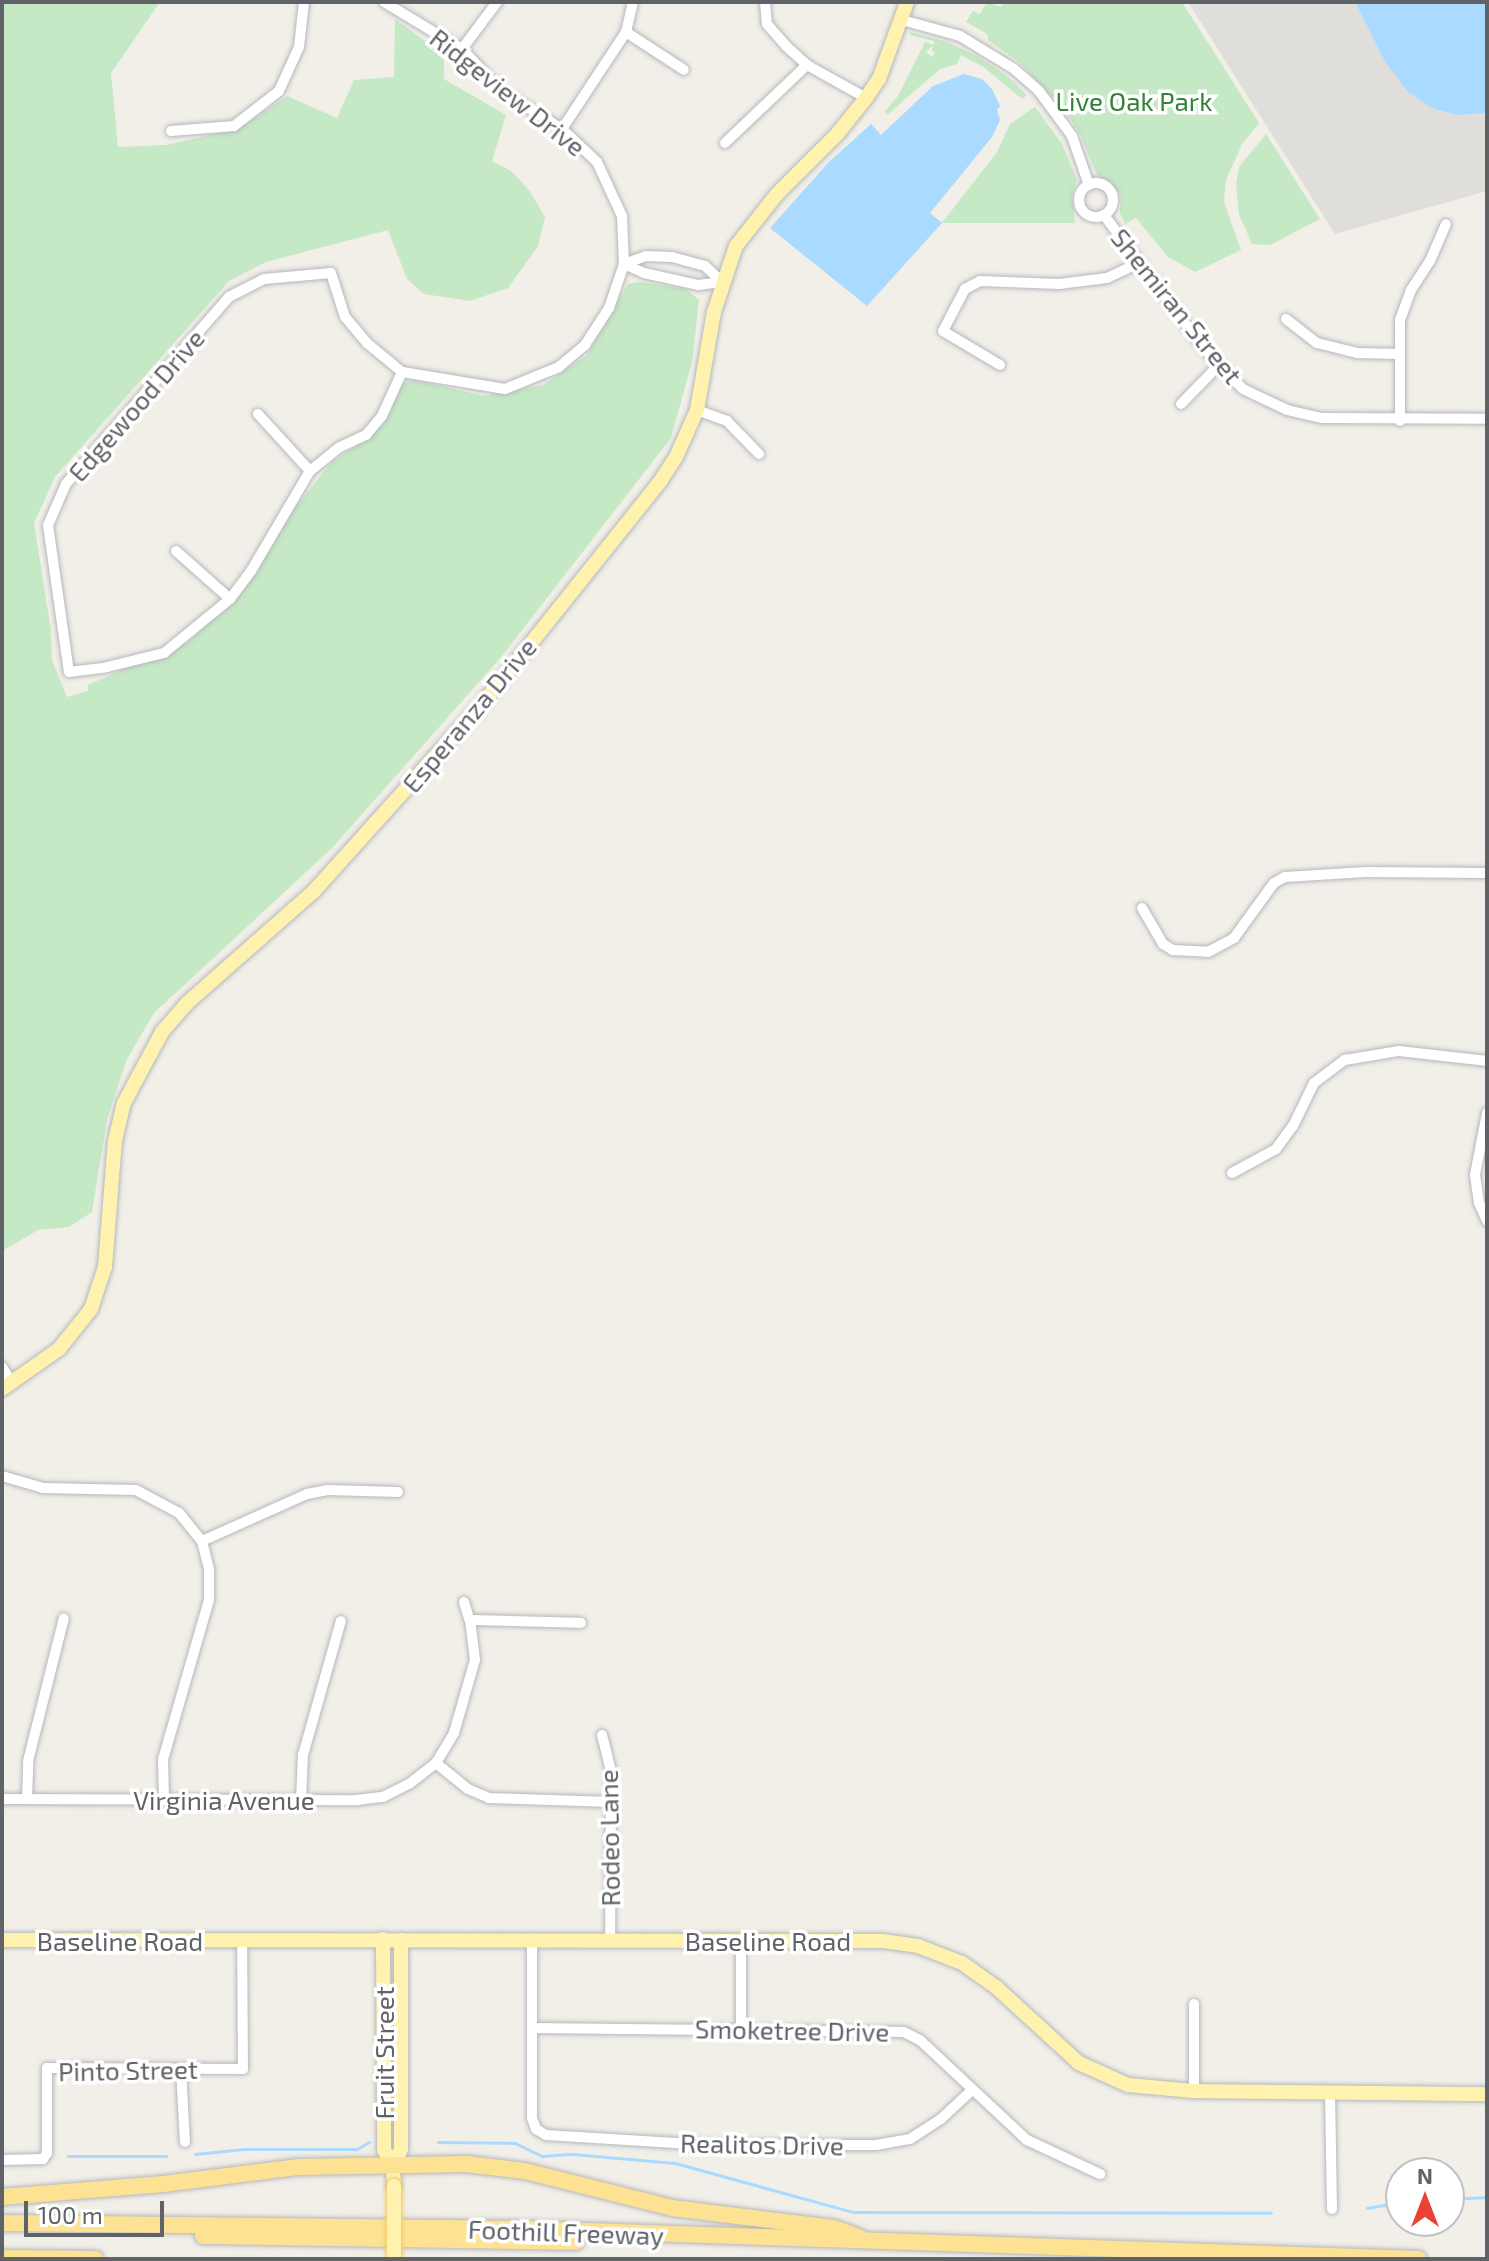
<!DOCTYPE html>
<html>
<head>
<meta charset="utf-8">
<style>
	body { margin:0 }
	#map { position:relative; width:1489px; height:2261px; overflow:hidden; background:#f1efe8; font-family:"Exo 2",sans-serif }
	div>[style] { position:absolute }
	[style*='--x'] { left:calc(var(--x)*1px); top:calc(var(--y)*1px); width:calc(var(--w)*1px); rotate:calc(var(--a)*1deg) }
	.industrial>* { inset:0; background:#e0deda }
	.green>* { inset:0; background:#c5e8c5 }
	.water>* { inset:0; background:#aadaff }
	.stream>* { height:3px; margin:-1.5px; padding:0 1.5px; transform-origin:1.5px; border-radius:1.5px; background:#aadaff }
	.roads { filter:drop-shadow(0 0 2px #b5b8bc) drop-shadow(0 0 2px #b5b8bc) }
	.minor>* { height:10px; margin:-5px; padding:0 5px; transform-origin:5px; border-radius:5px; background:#fff }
	.minor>.ring { margin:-5px; padding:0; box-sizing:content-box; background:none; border:10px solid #fff; border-radius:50% }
	.major>* { height:14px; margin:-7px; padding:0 7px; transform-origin:7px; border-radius:7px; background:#fff2af }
	.highway>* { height:16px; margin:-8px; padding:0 8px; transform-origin:8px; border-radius:8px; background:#fde293 }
	.bridges { filter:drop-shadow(0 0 2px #f2c960) drop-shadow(0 0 2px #f2c960) }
	.major-bridge>* { height:14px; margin:-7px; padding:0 7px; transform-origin:7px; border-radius:7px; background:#fff2af }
	span { translate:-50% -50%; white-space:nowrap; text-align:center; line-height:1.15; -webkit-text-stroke:7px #fff; paint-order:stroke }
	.street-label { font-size:26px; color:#5f6368 }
	.park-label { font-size:26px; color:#348238 }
	.frame { position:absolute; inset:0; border:4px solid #5f6368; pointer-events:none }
	.north { position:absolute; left:1385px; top:2157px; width:80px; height:80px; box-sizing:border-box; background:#fff; border:2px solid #bfc1c3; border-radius:50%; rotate:0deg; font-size:22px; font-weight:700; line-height:32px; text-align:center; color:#5f6368 }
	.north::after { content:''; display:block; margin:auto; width:28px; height:36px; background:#ea4335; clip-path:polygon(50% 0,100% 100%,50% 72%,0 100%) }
	.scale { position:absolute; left:24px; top:2201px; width:140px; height:36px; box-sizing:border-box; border:4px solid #5f6368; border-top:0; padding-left:10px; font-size:24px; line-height:28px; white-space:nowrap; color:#5f6368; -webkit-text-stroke:6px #fff; paint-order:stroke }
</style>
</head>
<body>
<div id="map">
	<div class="industrial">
		<i style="clip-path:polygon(1188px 2px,1355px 2px,1385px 62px,1487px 113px,1487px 191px,1335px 234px)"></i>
	</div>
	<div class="green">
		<i style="clip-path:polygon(2px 2px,160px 2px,111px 73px,118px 147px,167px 145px,240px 128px,287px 96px,337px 118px,354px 80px,394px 77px,395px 19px,444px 55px,444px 79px,506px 115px,492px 161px,511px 171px,529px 190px,545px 217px,538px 246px,508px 288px,470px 301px,424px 294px,407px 279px,388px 230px,266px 262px,229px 281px,55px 477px,34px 523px,51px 631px,52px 660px,67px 697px,88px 691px,88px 685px,191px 640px,239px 592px,284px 521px,331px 463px,366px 439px,402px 383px,415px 380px,484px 396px,543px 385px,587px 355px,628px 284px,641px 282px,686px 289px,699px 300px,692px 362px,671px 438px,502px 656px,333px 847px,154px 1013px,127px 1059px,107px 1119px,92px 1212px,69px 1227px,38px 1230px,2px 1251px)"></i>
		<i style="clip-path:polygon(987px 2px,1001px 7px,1004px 2px,1182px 2px,1259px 123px,1242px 144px,1226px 180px,1224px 202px,1241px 250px,1195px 272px,1168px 257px,1136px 218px,1125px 224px,1120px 213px,1121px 194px,1097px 175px,1080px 134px,1064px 109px,1019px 62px,988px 40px,987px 34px,966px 22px,973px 11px,980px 14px)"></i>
		<i style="clip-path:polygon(910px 32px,947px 42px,977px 56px,1006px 75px,1027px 95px,1022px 99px,985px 68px,961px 55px,957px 64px,940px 69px,887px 115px,885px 111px,898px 96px,925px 42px,933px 45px,926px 52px,932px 57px,935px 53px,932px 50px,934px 41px,910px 35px)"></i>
		<i style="clip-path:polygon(1035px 107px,1062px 144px,1077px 180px,1072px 196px,1075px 223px,942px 223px,997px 152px,1010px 124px)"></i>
		<i style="clip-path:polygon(1266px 134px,1320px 219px,1270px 245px,1252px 244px,1239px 214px,1236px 186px,1239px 167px)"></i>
	</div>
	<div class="water">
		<i style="clip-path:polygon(1355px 2px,1487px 2px,1487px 113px,1457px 115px,1432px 108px,1409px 93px,1385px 62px)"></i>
		<i style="clip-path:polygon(964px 74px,982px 79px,992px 89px,1000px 106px,997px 110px,1000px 120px,992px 137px,930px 213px,942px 223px,867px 306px,770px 228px,828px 163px,871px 124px,881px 135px,933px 86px)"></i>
	</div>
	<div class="stream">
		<i style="--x:438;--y:2142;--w:77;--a:0.7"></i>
		<i style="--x:515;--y:2143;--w:30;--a:26"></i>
		<i style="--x:542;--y:2156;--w:31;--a:-4"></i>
		<i style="--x:573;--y:2154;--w:102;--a:5"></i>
		<i style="--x:675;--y:2163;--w:185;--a:15.4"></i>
		<i style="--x:853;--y:2212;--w:418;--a:0.1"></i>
		<i style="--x:195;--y:2154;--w:49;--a:-5.8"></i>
		<i style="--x:244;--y:2149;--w:113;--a:0"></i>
		<i style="--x:357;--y:2149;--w:14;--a:-30"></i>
		<i style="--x:68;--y:2156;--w:98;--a:0"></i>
		<i style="--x:1449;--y:2199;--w:38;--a:-3"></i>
		<i style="--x:1367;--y:2208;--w:35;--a:-10"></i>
	</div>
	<div class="roads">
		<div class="minor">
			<i style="--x:384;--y:2;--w:91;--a:31.1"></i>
			<i style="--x:462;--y:49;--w:56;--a:47.2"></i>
			<i style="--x:500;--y:90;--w:73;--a:32.2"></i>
			<i style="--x:562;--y:129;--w:48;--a:43.3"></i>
			<i style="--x:597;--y:162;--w:60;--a:65.2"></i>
			<i style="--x:622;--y:216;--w:48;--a:87.6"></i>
			<i style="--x:624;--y:264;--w:46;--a:108.8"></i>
			<i style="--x:609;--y:308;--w:44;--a:123"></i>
			<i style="--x:585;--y:345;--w:34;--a:140"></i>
			<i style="--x:559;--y:367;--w:58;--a:157.8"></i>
			<i style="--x:505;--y:389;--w:104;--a:-170.6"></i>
			<i style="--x:402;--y:372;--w:45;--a:-140.4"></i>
			<i style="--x:367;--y:343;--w:34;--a:-130"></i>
			<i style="--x:345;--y:317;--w:46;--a:-107.7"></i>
			<i style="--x:331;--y:273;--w:67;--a:174.9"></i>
			<i style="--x:264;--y:279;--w:39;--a:153"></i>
			<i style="--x:229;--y:297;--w:248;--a:131.1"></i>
			<i style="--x:66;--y:484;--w:45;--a:113.7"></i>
			<i style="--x:48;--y:525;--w:148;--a:81.9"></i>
			<i style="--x:69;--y:672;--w:38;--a:-7"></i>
			<i style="--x:107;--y:667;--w:59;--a:-13.8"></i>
			<i style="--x:164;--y:653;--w:85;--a:-39.3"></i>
			<i style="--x:230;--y:599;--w:35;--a:-53"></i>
			<i style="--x:251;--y:571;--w:116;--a:-59.5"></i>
			<i style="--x:310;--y:471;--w:38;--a:-39"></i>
			<i style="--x:340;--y:447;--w:29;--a:-25"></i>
			<i style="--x:366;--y:435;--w:25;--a:-50"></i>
			<i style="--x:382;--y:416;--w:48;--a:-65.6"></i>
			<i style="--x:765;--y:2;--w:22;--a:85"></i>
			<i style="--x:767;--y:24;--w:29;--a:49"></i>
			<i style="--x:786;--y:46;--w:28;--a:42"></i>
			<i style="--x:807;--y:65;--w:68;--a:29.2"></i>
			<i style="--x:902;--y:20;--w:60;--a:15.4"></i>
			<i style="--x:960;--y:36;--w:63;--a:31.4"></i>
			<i style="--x:1014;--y:69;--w:33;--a:41"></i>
			<i style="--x:1039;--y:91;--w:56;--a:53.7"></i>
			<i style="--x:1072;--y:136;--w:52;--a:70.9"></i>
			<i style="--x:626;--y:32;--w:69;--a:33.2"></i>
			<i style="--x:462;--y:49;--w:59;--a:-53.3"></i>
			<i style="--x:562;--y:129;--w:116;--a:-56.6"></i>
			<i style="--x:626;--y:32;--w:31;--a:-77"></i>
			<i style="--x:171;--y:131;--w:63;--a:-4.5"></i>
			<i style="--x:234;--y:126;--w:57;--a:-37.9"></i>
			<i style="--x:279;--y:91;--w:48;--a:-65.6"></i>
			<i style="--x:299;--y:47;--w:45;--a:-83.7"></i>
			<i style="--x:725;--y:143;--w:113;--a:-43.6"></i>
			<i class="ring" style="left:1079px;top:183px;width:24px;height:24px"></i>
			<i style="--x:1104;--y:215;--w:169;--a:53.2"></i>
			<i style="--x:1205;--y:350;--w:54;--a:45.7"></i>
			<i style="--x:1243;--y:389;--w:49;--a:25.5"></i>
			<i style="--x:1287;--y:410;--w:36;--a:13"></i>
			<i style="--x:1322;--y:418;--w:165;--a:0.3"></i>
			<i style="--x:624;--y:264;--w:23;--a:-20"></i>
			<i style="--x:646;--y:256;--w:26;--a:2"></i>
			<i style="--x:672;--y:257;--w:34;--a:15"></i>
			<i style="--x:705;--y:266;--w:23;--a:43"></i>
			<i style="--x:624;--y:264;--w:22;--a:24"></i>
			<i style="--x:644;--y:273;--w:55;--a:12.5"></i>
			<i style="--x:698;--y:285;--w:24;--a:-7"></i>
			<i style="--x:1286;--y:319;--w:39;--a:38"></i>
			<i style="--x:1317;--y:343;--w:41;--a:14"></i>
			<i style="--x:1357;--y:353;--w:43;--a:1.3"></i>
			<i style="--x:1000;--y:365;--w:66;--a:-149.2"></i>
			<i style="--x:943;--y:331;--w:47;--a:-62.4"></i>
			<i style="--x:965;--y:289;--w:17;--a:-28"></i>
			<i style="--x:980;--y:281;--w:79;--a:2.2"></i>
			<i style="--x:1059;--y:284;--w:48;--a:-7.1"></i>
			<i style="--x:1107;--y:278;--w:33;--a:-25"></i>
			<i style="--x:1181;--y:404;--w:53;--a:-45.8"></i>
			<i style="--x:697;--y:410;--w:32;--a:20"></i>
			<i style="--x:727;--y:421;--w:46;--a:45.9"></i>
			<i style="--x:258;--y:414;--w:77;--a:47.6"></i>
			<i style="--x:1400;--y:421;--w:101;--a:-90"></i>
			<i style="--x:1400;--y:320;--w:32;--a:-70"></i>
			<i style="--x:1411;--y:290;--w:35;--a:-57"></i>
			<i style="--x:1430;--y:261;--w:40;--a:-66.6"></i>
			<i style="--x:176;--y:551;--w:72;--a:41.6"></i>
			<i style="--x:1142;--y:908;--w:42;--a:59.7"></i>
			<i style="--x:1163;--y:944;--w:12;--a:31"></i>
			<i style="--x:1173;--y:950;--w:35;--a:3"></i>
			<i style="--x:1208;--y:952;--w:30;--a:-28"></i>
			<i style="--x:1234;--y:938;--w:68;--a:-54"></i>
			<i style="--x:1274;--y:883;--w:13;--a:-29"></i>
			<i style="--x:1285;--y:877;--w:81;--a:-3.5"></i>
			<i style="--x:1366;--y:872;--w:121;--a:0.5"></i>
			<i style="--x:1487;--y:1113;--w:63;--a:101"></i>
			<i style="--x:1475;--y:1175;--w:28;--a:82"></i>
			<i style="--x:1479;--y:1203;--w:20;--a:66"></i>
			<i style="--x:1232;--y:1173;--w:50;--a:-28.6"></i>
			<i style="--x:1276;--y:1149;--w:29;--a:-54"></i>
			<i style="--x:1293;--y:1126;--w:48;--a:-64"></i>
			<i style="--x:1314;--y:1083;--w:39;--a:-37"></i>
			<i style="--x:1345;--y:1060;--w:55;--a:-9.5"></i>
			<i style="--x:1399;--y:1051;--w:89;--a:6.5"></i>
			<i style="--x:2;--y:1367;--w:15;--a:58"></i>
			<i style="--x:2;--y:1476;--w:43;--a:16.3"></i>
			<i style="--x:43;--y:1488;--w:93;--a:1.2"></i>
			<i style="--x:136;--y:1490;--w:49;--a:28.1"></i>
			<i style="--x:179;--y:1513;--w:36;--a:51"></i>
			<i style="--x:202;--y:1541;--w:30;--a:76"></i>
			<i style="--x:209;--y:1570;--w:30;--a:90"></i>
			<i style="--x:209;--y:1600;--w:166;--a:106.1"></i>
			<i style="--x:163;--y:1759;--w:41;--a:88.6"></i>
			<i style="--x:202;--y:1541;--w:115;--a:-24.1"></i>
			<i style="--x:307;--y:1494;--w:21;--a:-11"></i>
			<i style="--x:328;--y:1490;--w:70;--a:1.6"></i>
			<i style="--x:470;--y:1620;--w:111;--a:1.5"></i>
			<i style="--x:602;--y:1735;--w:37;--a:76"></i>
			<i style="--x:611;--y:1771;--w:170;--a:90.3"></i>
			<i style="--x:436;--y:1763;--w:41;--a:39.1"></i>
			<i style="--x:468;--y:1789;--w:23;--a:23"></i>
			<i style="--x:489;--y:1798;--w:122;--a:1.9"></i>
			<i style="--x:2;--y:1799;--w:355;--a:0.2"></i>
			<i style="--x:357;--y:1800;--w:26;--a:-7"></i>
			<i style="--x:383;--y:1797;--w:29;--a:-27"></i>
			<i style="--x:409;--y:1784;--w:34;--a:-38"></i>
			<i style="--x:436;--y:1763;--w:35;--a:-59"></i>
			<i style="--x:454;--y:1733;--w:76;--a:-74"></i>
			<i style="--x:475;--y:1660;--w:35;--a:-97"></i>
			<i style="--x:471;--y:1625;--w:24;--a:-107"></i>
			<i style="--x:27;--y:1799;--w:38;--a:-88"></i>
			<i style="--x:28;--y:1761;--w:147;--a:-75.9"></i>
			<i style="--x:301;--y:1800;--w:45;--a:-87.5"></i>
			<i style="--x:303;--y:1755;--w:139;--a:-74.2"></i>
			<i style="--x:532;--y:1941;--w:177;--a:90"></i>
			<i style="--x:532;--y:2118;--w:12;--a:70"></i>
			<i style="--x:536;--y:2129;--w:12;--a:31"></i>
			<i style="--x:546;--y:2135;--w:162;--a:3.5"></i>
			<i style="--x:708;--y:2145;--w:168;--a:0"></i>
			<i style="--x:876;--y:2145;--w:35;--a:-10"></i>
			<i style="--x:910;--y:2139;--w:37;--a:-33"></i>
			<i style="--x:941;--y:2119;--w:42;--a:-43.1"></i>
			<i style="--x:1194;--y:2004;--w:87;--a:90"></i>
			<i style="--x:532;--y:2028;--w:372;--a:0.6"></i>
			<i style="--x:904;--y:2032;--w:18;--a:27"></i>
			<i style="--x:920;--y:2040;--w:146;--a:43.1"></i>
			<i style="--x:1027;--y:2140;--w:81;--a:25"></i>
			<i style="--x:741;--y:2028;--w:87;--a:-90"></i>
			<i style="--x:181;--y:2069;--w:73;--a:86.9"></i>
			<i style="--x:1330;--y:2094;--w:115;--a:89"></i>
			<i style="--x:2;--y:2160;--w:41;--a:-1.4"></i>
			<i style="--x:43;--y:2159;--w:7;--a:-56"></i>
			<i style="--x:47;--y:2153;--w:85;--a:-90"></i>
			<i style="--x:47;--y:2068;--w:196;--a:0.3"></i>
			<i style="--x:243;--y:2069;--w:128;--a:-90.4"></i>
		</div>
		<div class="major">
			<i style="--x:2;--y:1389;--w:70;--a:-35.1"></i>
			<i style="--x:59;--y:1349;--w:51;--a:-51.3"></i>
			<i style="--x:91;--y:1309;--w:44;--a:-71.6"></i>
			<i style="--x:105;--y:1267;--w:126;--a:-85.5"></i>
			<i style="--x:115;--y:1141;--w:39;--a:-77"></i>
			<i style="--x:124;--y:1103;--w:81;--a:-61.8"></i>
			<i style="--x:162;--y:1032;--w:38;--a:-49"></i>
			<i style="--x:187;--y:1003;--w:168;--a:-41.4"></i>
			<i style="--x:313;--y:892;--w:256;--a:-48"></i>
			<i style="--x:484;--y:702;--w:284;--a:-51.4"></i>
			<i style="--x:661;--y:480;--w:27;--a:-57"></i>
			<i style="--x:676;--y:457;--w:51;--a:-65.9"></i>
			<i style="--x:697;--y:410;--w:99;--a:-80.2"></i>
			<i style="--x:714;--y:312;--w:70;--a:-71.6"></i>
			<i style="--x:736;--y:246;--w:66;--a:-51.7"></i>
			<i style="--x:777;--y:194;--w:86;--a:-45"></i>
			<i style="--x:838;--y:133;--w:45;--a:-51.3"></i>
			<i style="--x:866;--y:98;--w:23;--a:-56"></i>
			<i style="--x:879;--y:79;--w:82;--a:-70"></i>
			<i style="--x:383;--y:1939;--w:211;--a:89.7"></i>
			<i style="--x:384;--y:2150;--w:17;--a:59"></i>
			<i style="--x:2;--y:1940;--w:881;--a:0.07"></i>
			<i style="--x:883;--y:1941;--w:35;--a:8"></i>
			<i style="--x:918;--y:1946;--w:47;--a:21.1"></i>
			<i style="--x:962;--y:1963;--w:42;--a:35.2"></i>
			<i style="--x:996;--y:1987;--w:113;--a:42.5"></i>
			<i style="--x:1079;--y:2063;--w:54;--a:24.2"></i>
			<i style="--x:1128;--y:2085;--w:66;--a:5.2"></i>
			<i style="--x:1194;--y:2091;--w:293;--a:0.6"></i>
			<i style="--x:394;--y:2186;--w:21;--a:-93"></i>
			<i style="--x:393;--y:2165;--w:18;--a:-63"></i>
			<i style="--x:401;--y:2149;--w:209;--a:-90"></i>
		</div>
		<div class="highway">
			<i style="--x:2;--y:2197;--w:162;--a:-4.6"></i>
			<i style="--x:163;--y:2184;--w:135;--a:-7.2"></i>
			<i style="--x:297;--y:2167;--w:169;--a:-1"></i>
			<i style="--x:466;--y:2164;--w:59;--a:6.8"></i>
			<i style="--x:525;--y:2171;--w:152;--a:14.1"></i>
			<i style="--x:672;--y:2208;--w:163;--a:7"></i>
			<i style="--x:834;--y:2228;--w:27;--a:20"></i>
			<i style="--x:2;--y:2223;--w:526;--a:0.65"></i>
			<i style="--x:528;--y:2229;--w:891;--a:1.93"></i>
			<i style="--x:203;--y:2236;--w:373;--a:0.9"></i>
			<i style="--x:2;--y:2258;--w:93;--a:0.6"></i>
		</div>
	</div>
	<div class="bridges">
		<div class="major-bridge">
			<i style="--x:394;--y:2186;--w:73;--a:90"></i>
		</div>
	</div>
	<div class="street-label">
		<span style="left:508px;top:92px;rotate:38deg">Ridgeview Drive</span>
		<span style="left:1177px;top:306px;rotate:51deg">Shemiran Street</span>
		<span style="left:136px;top:405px;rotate:-49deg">Edgewood Drive</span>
		<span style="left:469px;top:715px;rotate:-50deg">Esperanza Drive</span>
		<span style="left:224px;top:1800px">Virginia Avenue</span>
		<span style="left:609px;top:1838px;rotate:-91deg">Rodeo Lane</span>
		<span style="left:120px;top:1941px">Baseline Road</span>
		<span style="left:768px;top:1941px">Baseline Road</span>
		<span style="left:792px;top:2030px;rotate:1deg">Smoketree Drive</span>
		<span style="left:384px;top:2053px;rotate:-90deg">Fruit Street</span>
		<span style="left:128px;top:2070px;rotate:-1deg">Pinto Street</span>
		<span style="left:762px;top:2144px;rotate:1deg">Realitos Drive</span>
		<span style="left:566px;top:2232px;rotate:2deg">Foothill Freeway</span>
	</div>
	<div class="park-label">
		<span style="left:1134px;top:101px">Live Oak Park</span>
	</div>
	<div class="frame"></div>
	<div class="north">N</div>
	<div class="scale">100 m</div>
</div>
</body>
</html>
